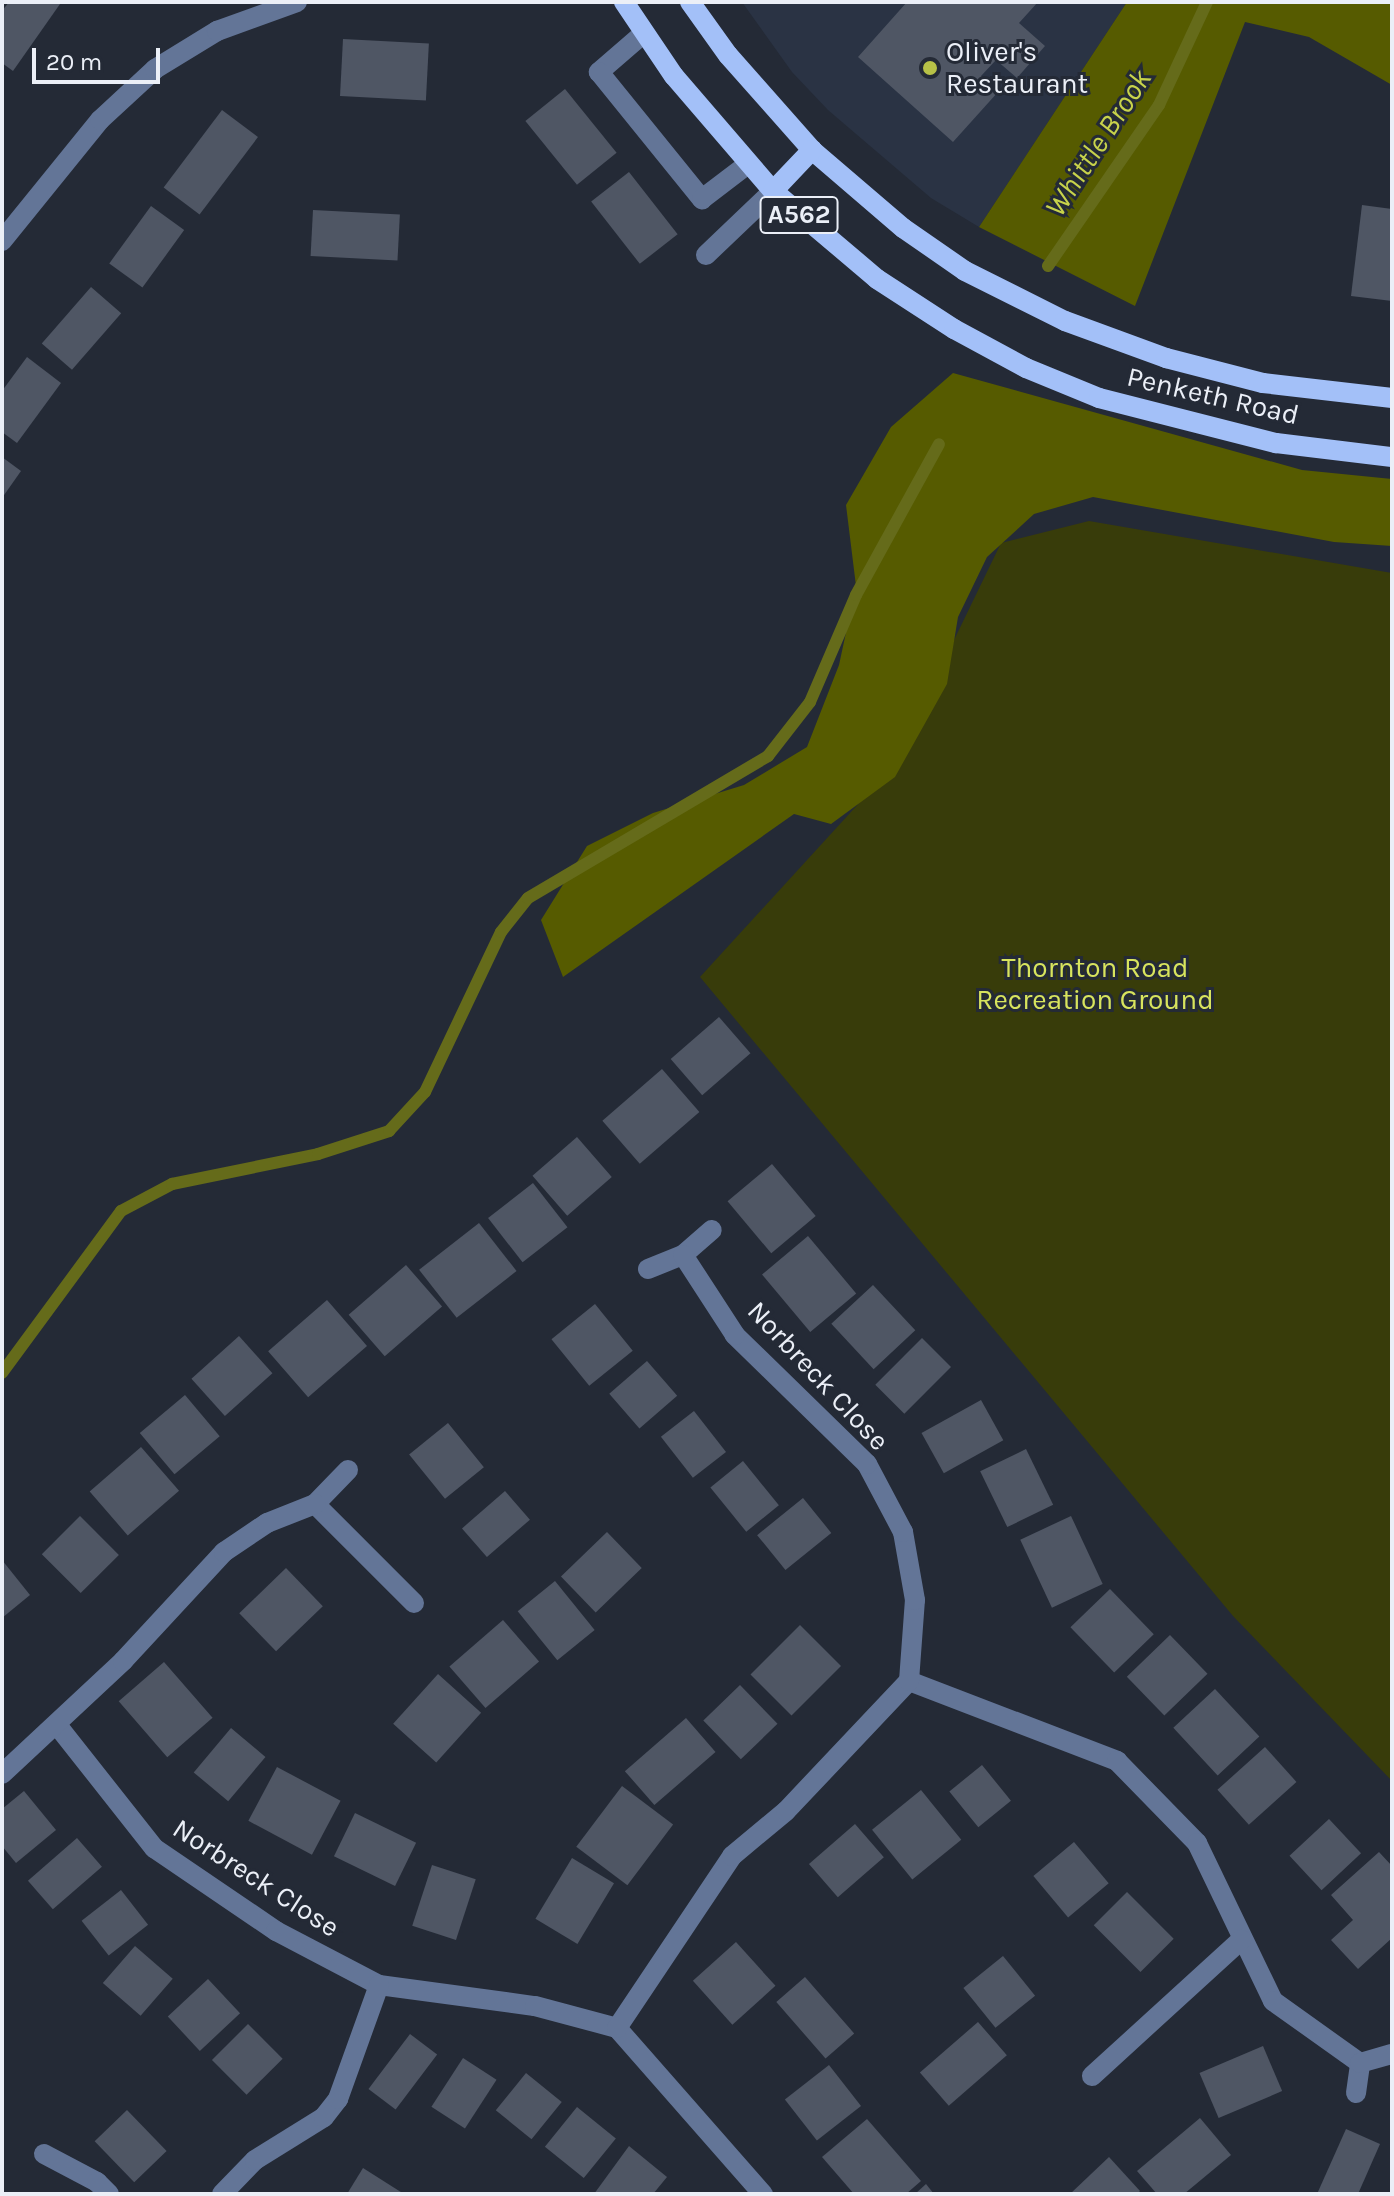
<!DOCTYPE html>
<html>
<head>
<meta charset="utf-8">
<style>
	body { margin:0 }
	#map { position:relative; width:1394px; height:2196px; overflow:hidden; background:#242a36; font-family:Karla,sans-serif }
	div>[style] { position:absolute }
	[style*='--x'] { left:calc(var(--x)*1px); top:calc(var(--y)*1px); width:calc(var(--w)*1px); rotate:calc(var(--a)*1deg) }
	.built>* { inset:0; background:#2a3344 }
	.green>* { inset:0; background:#383c0a }
	.forest>* { inset:0; background:#565b00 }
	.stream>* { height:12px; margin:-6px; padding:0 6px; transform-origin:6px; border-radius:6px; background:#656b1a }
	.building>* { inset:0; background:#4f5664; transform-origin:0 0 }
	.minor>* { height:20px; margin:-10px; padding:0 10px; transform-origin:10px; border-radius:10px; background:#637597 }
	.major>* { height:20px; margin:-10px; padding:0 10px; transform-origin:10px; border-radius:10px; background:#a3c0f8 }
	.dots>* { width:22px; height:22px; translate:-50% -50%; box-sizing:border-box; border:4px solid #242a36; border-radius:50% }
	span { translate:-50% -50%; white-space:nowrap; text-align:center; line-height:1.15; -webkit-text-stroke:6px #242a36; paint-order:stroke }
	.shield-label span { padding:2px 6px; background:#242a36; border:2px solid; border-radius:6px; -webkit-text-stroke-width:0 }
	.shield-label { font-size:26px; color:#ebeff7; font-weight:700 }
	.poi-label { font-size:28px; color:#ebeff7 }
	.left { translate:0 -50%; text-align:left }
	.street-label { font-size:28px; color:#ebeff7 }
	.park-label { font-size:28px; color:#d8e45d }
	.water-label { font-size:30px; color:#c8d34b; font-style:italic }
	.frame { position:absolute; inset:0; border:4px solid #ebeff7; pointer-events:none }
	.scale { position:absolute; left:32px; top:48px; width:128px; height:36px; box-sizing:border-box; border:4px solid #ebeff7; border-top:0; padding-left:10px; font-size:24px; line-height:28px; white-space:nowrap; color:#ebeff7; -webkit-text-stroke:6px #242a36; paint-order:stroke }
</style>
</head>
<body>
<div id="map">
	<div class="built">
		<i style="clip-path:polygon(742px 2px,1127px 2px,979px 227px,931px 198px,828px 110px,792px 72px)"></i>
	</div>
	<div class="green">
		<i style="clip-path:polygon(1089px 521px,1392px 573px,1392px 1781px,1233px 1616px,700px 977px,893px 766px,1001px 543px)"></i>
	</div>
	<div class="forest">
		<i style="clip-path:polygon(1127px 2px,1392px 2px,1392px 85px,1309px 37px,1245px 22px,1135px 306px,979px 227px)"></i>
		<i style="clip-path:polygon(953px 373px,1302px 470px,1392px 479px,1392px 546px,1334px 542px,1093px 497px,1034px 514px,987px 557px,958px 617px,947px 684px,895px 777px,831px 824px,794px 814px,563px 977px,541px 920px,587px 846px,653px 813px,744px 785px,807px 747px,839px 665px,856px 586px,846px 505px,891px 427px)"></i>
	</div>
	<div class="stream">
		<i style="--x:1048;--y:266;--w:196;--a:-55.4"></i>
		<i style="--x:1159;--y:105;--w:114;--a:-65"></i>
		<i style="--x:2;--y:1373;--w:201;--a:-53.7"></i>
		<i style="--x:121;--y:1211;--w:58;--a:-27.9"></i>
		<i style="--x:172;--y:1184;--w:149;--a:-11.6"></i>
		<i style="--x:318;--y:1154;--w:75;--a:-17.9"></i>
		<i style="--x:389;--y:1131;--w:53;--a:-47.3"></i>
		<i style="--x:425;--y:1092;--w:177;--a:-64.6"></i>
		<i style="--x:501;--y:932;--w:43;--a:-51.5"></i>
		<i style="--x:528;--y:898;--w:279;--a:-30.6"></i>
		<i style="--x:768;--y:756;--w:68;--a:-52.1"></i>
		<i style="--x:810;--y:702;--w:116;--a:-66.7"></i>
		<i style="--x:856;--y:595;--w:172;--a:-61.2"></i>
	</div>
	<div class="building">
		<i style="clip-path:polygon(9px 2px,60px 4px,13px 71px,2px 63px,2px 11px)"></i>
		<i style="clip-path:polygon(907px 2px,1038px 2px,1019px 23px,1045px 46px,1017px 78px,996px 60px,981px 76px,998px 92px,953px 142px,858px 57px)"></i>
		<i style="left:343px;top:39px;width:86px;height:57px;rotate:3deg"></i>
		<i style="left:565px;top:89px;width:82px;height:51px;rotate:51deg"></i>
		<i style="left:222px;top:110px;width:45px;height:97px;rotate:37deg"></i>
		<i style="left:629px;top:172px;width:79px;height:48px;rotate:52deg"></i>
		<i style="clip-path:polygon(1362px 205px,1392px 209px,1392px 301px,1351px 296px)"></i>
		<i style="left:151px;top:206px;width:41px;height:71px;rotate:36deg"></i>
		<i style="left:313px;top:210px;width:87px;height:46px;rotate:3deg"></i>
		<i style="left:91px;top:287px;width:40px;height:75px;rotate:41deg"></i>
		<i style="clip-path:polygon(27px 357px,61px 383px,17px 443px,2px 432px,2px 391px)"></i>
		<i style="clip-path:polygon(2px 457px,21px 471px,2px 498px)"></i>
		<i style="left:719px;top:1017px;width:48px;height:64px;rotate:49deg"></i>
		<i style="left:662px;top:1069px;width:57px;height:79px;rotate:49deg"></i>
		<i style="left:577px;top:1137px;width:53px;height:59px;rotate:49deg"></i>
		<i style="left:772px;top:1164px;width:68px;height:58px;rotate:50deg"></i>
		<i style="left:533px;top:1183px;width:56px;height:57px;rotate:52deg"></i>
		<i style="left:479px;top:1223px;width:61px;height:76px;rotate:52deg"></i>
		<i style="left:808px;top:1236px;width:75px;height:60px;rotate:50deg"></i>
		<i style="left:406px;top:1265px;width:55px;height:76px;rotate:49deg"></i>
		<i style="left:873px;top:1285px;width:62px;height:57px;rotate:47deg"></i>
		<i style="left:327px;top:1300px;width:61px;height:78px;rotate:49deg"></i>
		<i style="left:595px;top:1304px;width:60px;height:56px;rotate:51deg"></i>
		<i style="left:239px;top:1336px;width:50px;height:64px;rotate:48deg"></i>
		<i style="left:922px;top:1338px;width:41px;height:66px;rotate:45deg"></i>
		<i style="left:647px;top:1361px;width:46px;height:50px;rotate:49deg"></i>
		<i style="left:185px;top:1395px;width:54px;height:59px;rotate:50deg"></i>
		<i style="left:981px;top:1400px;width:46px;height:68px;rotate:61deg"></i>
		<i style="left:694px;top:1411px;width:52px;height:42px;rotate:52deg"></i>
		<i style="left:448px;top:1423px;width:57px;height:50px;rotate:51deg"></i>
		<i style="left:141px;top:1447px;width:58px;height:68px;rotate:49deg"></i>
		<i style="left:1026px;top:1449px;width:62px;height:51px;rotate:64deg"></i>
		<i style="left:743px;top:1461px;width:57px;height:42px;rotate:51deg"></i>
		<i style="left:505px;top:1491px;width:38px;height:57px;rotate:49deg"></i>
		<i style="left:803px;top:1498px;width:45px;height:59px;rotate:51deg"></i>
		<i style="left:80px;top:1516px;width:55px;height:54px;rotate:45deg"></i>
		<i style="left:1071px;top:1516px;width:75px;height:56px;rotate:65deg"></i>
		<i style="left:607px;top:1532px;width:50px;height:64px;rotate:46deg"></i>
		<i style="clip-path:polygon(2px 1560px,30px 1595px,2px 1618px)"></i>
		<i style="left:286px;top:1568px;width:53px;height:65px;rotate:46deg"></i>
		<i style="left:555px;top:1581px;width:63px;height:48px;rotate:51deg"></i>
		<i style="left:1110px;top:1589px;width:63px;height:55px;rotate:46deg"></i>
		<i style="left:503px;top:1620px;width:55px;height:71px;rotate:49deg"></i>
		<i style="left:800px;top:1625px;width:58px;height:70px;rotate:45deg"></i>
		<i style="left:1170px;top:1635px;width:54px;height:60px;rotate:46deg"></i>
		<i style="left:164px;top:1662px;width:74px;height:60px;rotate:49deg"></i>
		<i style="left:438px;top:1674px;width:58px;height:67px;rotate:42deg"></i>
		<i style="left:740px;top:1685px;width:54px;height:51px;rotate:46deg"></i>
		<i style="left:1215px;top:1689px;width:65px;height:57px;rotate:47deg"></i>
		<i style="left:686px;top:1718px;width:45px;height:81px;rotate:49deg"></i>
		<i style="left:231px;top:1728px;width:45px;height:58px;rotate:40deg"></i>
		<i style="left:1265px;top:1747px;width:47px;height:64px;rotate:48deg"></i>
		<i style="left:982px;top:1765px;width:46px;height:42px;rotate:51deg"></i>
		<i style="left:277px;top:1767px;width:72px;height:61px;rotate:28deg"></i>
		<i style="left:622px;top:1786px;width:64px;height:76px;rotate:37deg"></i>
		<i style="left:921px;top:1790px;width:64px;height:63px;rotate:51deg"></i>
		<i style="clip-path:polygon(24px 1791px,56px 1830px,16px 1863px,2px 1846px,2px 1809px)"></i>
		<i style="left:355px;top:1813px;width:68px;height:48px;rotate:26deg"></i>
		<i style="left:1329px;top:1819px;width:47px;height:54px;rotate:47deg"></i>
		<i style="left:855px;top:1824px;width:44px;height:61px;rotate:49deg"></i>
		<i style="left:77px;top:1838px;width:38px;height:65px;rotate:49deg"></i>
		<i style="left:1074px;top:1842px;width:54px;height:53px;rotate:50deg"></i>
		<i style="clip-path:polygon(1379px 1852px,1392px 1866px,1392px 1938px,1358px 1969px,1331px 1940px,1353px 1920px,1331px 1895px)"></i>
		<i style="left:572px;top:1858px;width:49px;height:71px;rotate:31deg"></i>
		<i style="left:432px;top:1865px;width:46px;height:64px;rotate:18deg"></i>
		<i style="left:121px;top:1890px;width:44px;height:50px;rotate:52deg"></i>
		<i style="left:1127px;top:1892px;width:66px;height:47px;rotate:45deg"></i>
		<i style="left:736px;top:1942px;width:59px;height:58px;rotate:48deg"></i>
		<i style="left:135px;top:1946px;width:50px;height:49px;rotate:41deg"></i>
		<i style="left:1003px;top:1956px;width:51px;height:51px;rotate:51deg"></i>
		<i style="left:805px;top:1977px;width:75px;height:38px;rotate:49deg"></i>
		<i style="left:208px;top:1979px;width:47px;height:55px;rotate:47deg"></i>
		<i style="left:978px;top:2022px;width:44px;height:77px;rotate:49deg"></i>
		<i style="left:248px;top:2024px;width:49px;height:51px;rotate:45deg"></i>
		<i style="left:410px;top:2034px;width:34px;height:69px;rotate:37deg"></i>
		<i style="left:1263px;top:2046px;width:49px;height:69px;rotate:67deg"></i>
		<i style="left:463px;top:2058px;width:40px;height:58px;rotate:33deg"></i>
		<i style="left:829px;top:2065px;width:52px;height:56px;rotate:52deg"></i>
		<i style="left:526px;top:2073px;width:46px;height:48px;rotate:39deg"></i>
		<i style="left:577px;top:2107px;width:50px;height:51px;rotate:39deg"></i>
		<i style="left:127px;top:2110px;width:57px;height:45px;rotate:46deg"></i>
		<i style="clip-path:polygon(1200px 2118px,1231px 2155px,1184px 2194px,1157px 2194px,1137px 2171px)"></i>
		<i style="clip-path:polygon(867px 2119px,921px 2181px,906px 2194px,854px 2194px,822px 2157px)"></i>
		<i style="clip-path:polygon(1346px 2129px,1380px 2144px,1358px 2194px,1317px 2194px)"></i>
		<i style="clip-path:polygon(629px 2146px,667px 2177px,653px 2194px,594px 2194px)"></i>
		<i style="clip-path:polygon(1109px 2157px,1140px 2191px,1137px 2194px,1070px 2194px)"></i>
		<i style="clip-path:polygon(363px 2168px,404px 2194px,347px 2194px)"></i>
		<i style="clip-path:polygon(926px 2184px,934px 2194px,915px 2194px)"></i>
	</div>
	<div class="minor">
		<i style="--x:644;--y:33;--w:60;--a:139.1"></i>
		<i style="--x:599;--y:72;--w:164;--a:51"></i>
		<i style="--x:702;--y:199;--w:58;--a:-37.3"></i>
		<i style="--x:2;--y:241;--w:156;--a:-51"></i>
		<i style="--x:100;--y:120;--w:75;--a:-42.8"></i>
		<i style="--x:155;--y:69;--w:73;--a:-31.5"></i>
		<i style="--x:217;--y:31;--w:85;--a:-19.9"></i>
		<i style="--x:706;--y:255;--w:93;--a:-43.7"></i>
		<i style="--x:648;--y:1269;--w:38;--a:-22"></i>
		<i style="--x:683;--y:1255;--w:38;--a:-41"></i>
		<i style="--x:348;--y:1470;--w:47;--a:134.1"></i>
		<i style="--x:315;--y:1504;--w:140;--a:45"></i>
		<i style="--x:909;--y:1681;--w:223;--a:21"></i>
		<i style="--x:1117;--y:1761;--w:115;--a:45.7"></i>
		<i style="--x:1197;--y:1843;--w:175;--a:64.3"></i>
		<i style="--x:1273;--y:2001;--w:107;--a:35.5"></i>
		<i style="--x:57;--y:1725;--w:157;--a:51.7"></i>
		<i style="--x:154;--y:1848;--w:148;--a:34.2"></i>
		<i style="--x:276;--y:1931;--w:116;--a:27.7"></i>
		<i style="--x:379;--y:1985;--w:157;--a:7.7"></i>
		<i style="--x:535;--y:2006;--w:85;--a:15"></i>
		<i style="--x:617;--y:2028;--w:221;--a:48.7"></i>
		<i style="--x:2;--y:1774;--w:166;--a:-43"></i>
		<i style="--x:123;--y:1661;--w:149;--a:-47.2"></i>
		<i style="--x:224;--y:1552;--w:52;--a:-34"></i>
		<i style="--x:267;--y:1523;--w:52;--a:-21.6"></i>
		<i style="--x:617;--y:2028;--w:207;--a:-56.2"></i>
		<i style="--x:732;--y:1856;--w:70;--a:-39.8"></i>
		<i style="--x:786;--y:1811;--w:179;--a:-46.6"></i>
		<i style="--x:909;--y:1681;--w:81;--a:-85.8"></i>
		<i style="--x:915;--y:1600;--w:69;--a:-100"></i>
		<i style="--x:903;--y:1532;--w:77;--a:-117.9"></i>
		<i style="--x:867;--y:1464;--w:185;--a:-135.7"></i>
		<i style="--x:735;--y:1335;--w:95;--a:-123"></i>
		<i style="--x:1092;--y:2076;--w:202;--a:-42.4"></i>
		<i style="--x:1356;--y:2093;--w:30;--a:-82"></i>
		<i style="--x:1360;--y:2063;--w:33;--a:-16"></i>
		<i style="--x:44;--y:2154;--w:60;--a:27.8"></i>
		<i style="--x:97;--y:2182;--w:17;--a:45"></i>
		<i style="--x:222;--y:2194;--w:47;--a:-45.9"></i>
		<i style="--x:255;--y:2160;--w:81;--a:-31.9"></i>
		<i style="--x:324;--y:2117;--w:23;--a:-52"></i>
		<i style="--x:338;--y:2099;--w:121;--a:-70.2"></i>
	</div>
	<div class="major">
		<i style="--x:624;--y:2;--w:89;--a:56"></i>
		<i style="--x:674;--y:76;--w:152;--a:49.3"></i>
		<i style="--x:773;--y:191;--w:136;--a:40.2"></i>
		<i style="--x:877;--y:279;--w:92;--a:33"></i>
		<i style="--x:954;--y:329;--w:82;--a:28.4"></i>
		<i style="--x:1026;--y:368;--w:79;--a:22.3"></i>
		<i style="--x:1099;--y:398;--w:183;--a:14.3"></i>
		<i style="--x:1276;--y:443;--w:117;--a:6.9"></i>
		<i style="--x:690;--y:2;--w:65;--a:54.4"></i>
		<i style="--x:728;--y:55;--w:127;--a:48.5"></i>
		<i style="--x:812;--y:150;--w:120;--a:40.6"></i>
		<i style="--x:903;--y:228;--w:75;--a:34.7"></i>
		<i style="--x:965;--y:271;--w:112;--a:26.6"></i>
		<i style="--x:1065;--y:321;--w:108;--a:20.1"></i>
		<i style="--x:1166;--y:358;--w:100;--a:14.5"></i>
		<i style="--x:1263;--y:383;--w:130;--a:6.6"></i>
		<i style="--x:773;--y:191;--w:57;--a:-46.4"></i>
	</div>
	<div class="dots">
		<i style="left:930px;top:68px;background:#b7c147"></i>
	</div>
	<div class="shield-label">
		<span style="left:799px;top:215px">A562</span>
	</div>
	<div class="poi-label">
		<span class="left" style="left:946px;top:68px">Oliver's<br>Restaurant</span>
	</div>
	<div class="street-label">
		<span style="left:1213px;top:396px;rotate:13deg">Penketh Road</span>
		<span style="left:818px;top:1376px;rotate:47deg">Norbreck Close</span>
		<span style="left:256px;top:1878px;rotate:33deg">Norbreck Close</span>
	</div>
	<div class="park-label">
		<span style="left:1095px;top:984px">Thornton Road<br>Recreation Ground</span>
	</div>
	<div class="water-label">
		<span style="left:1098px;top:143px;rotate:-57deg">Whittle Brook</span>
	</div>
	<div class="frame"></div>
	<div class="scale">20 m</div>
</div>
</body>
</html>
